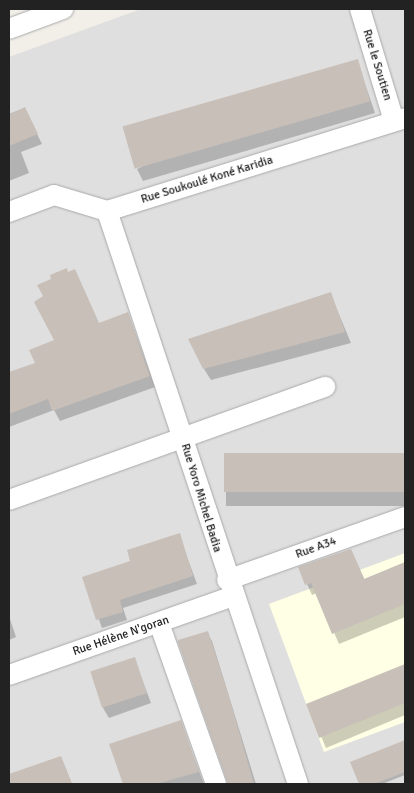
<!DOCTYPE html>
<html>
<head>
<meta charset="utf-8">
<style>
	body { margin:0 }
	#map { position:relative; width:414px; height:793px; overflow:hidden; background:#f2efe9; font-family:Signika,sans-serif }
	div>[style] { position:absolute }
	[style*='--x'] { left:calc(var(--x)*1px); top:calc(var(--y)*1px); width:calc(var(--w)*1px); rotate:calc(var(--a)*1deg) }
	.residential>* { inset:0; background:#e0dfdf }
	.education>* { inset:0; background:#ffffe5 }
	.shadow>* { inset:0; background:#0003; transform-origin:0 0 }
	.building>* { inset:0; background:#c7bfb8; transform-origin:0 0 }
	.roads { filter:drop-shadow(0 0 1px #a9a9a9) drop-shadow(0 0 1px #a9a9a9) }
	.minor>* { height:20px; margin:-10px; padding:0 10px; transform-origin:10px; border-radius:10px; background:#fff }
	span { translate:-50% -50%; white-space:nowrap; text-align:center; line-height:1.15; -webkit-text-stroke:5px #fff; paint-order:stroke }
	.street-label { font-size:12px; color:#222 }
	.frame { position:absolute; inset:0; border:10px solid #222; pointer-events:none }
</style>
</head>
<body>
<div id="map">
	<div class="residential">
		<i style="clip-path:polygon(141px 9px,405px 9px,405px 784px,9px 784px,9px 57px)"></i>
	</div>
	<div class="education">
		<i style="clip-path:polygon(405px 553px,405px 722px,324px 752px,269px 604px)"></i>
	</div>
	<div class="shadow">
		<i style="clip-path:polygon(357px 60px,375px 113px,143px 181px,137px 169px)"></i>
		<i style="clip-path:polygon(24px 108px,42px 144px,21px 152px,29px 173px,9px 181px,9px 114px)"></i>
		<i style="clip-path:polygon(75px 271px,99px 324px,128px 313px,155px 387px,60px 421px,54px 410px,9px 427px,9px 374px,36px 364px,55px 341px,44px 296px,53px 279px)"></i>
		<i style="clip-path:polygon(330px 293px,351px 343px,211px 380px,204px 369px)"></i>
		<i style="left:405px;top:454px;width:52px;height:179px;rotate:90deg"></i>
		<i style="clip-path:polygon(179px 535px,197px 584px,123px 608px,127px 620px,102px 628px,84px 578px,132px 562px)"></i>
		<i style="clip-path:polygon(351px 550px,365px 580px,405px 563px,405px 617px,339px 644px,317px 593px,312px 595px,300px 568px)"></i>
		<i style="clip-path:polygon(9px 616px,16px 637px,9px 640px)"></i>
		<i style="clip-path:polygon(207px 633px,212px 641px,256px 784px,228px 784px)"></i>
		<i style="clip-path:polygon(134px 658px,151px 703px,109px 718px,103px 708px)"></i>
		<i style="clip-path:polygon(405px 665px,405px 715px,326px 748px,308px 705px)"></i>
		<i style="clip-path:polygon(180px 722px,204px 784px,124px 784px,110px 745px)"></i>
		<i style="clip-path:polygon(405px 742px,405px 775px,382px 784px,360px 784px,352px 762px)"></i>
		<i style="clip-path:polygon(61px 757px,72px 784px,9px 784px,9px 775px)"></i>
	</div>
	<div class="building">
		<i style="left:358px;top:59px;width:44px;height:245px;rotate:74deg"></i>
		<i style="clip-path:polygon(25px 107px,38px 134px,9px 146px,9px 115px)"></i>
		<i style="clip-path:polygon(67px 268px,68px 272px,75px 269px,99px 323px,128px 312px,150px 376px,52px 411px,48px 399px,9px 414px,9px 372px,35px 363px,29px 350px,54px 340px,34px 302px,43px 296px,37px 285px,51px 279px,50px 275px)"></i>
		<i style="clip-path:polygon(331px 292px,345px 332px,203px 369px,188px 339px)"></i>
		<i style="left:405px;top:453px;width:39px;height:181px;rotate:90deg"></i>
		<i style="clip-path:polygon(180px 533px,193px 576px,120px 600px,123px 612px,96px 620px,82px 577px,130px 561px,127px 550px)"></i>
		<i style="clip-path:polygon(351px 549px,364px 579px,405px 562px,405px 604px,332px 634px,311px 583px,305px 585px,298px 567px)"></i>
		<i style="clip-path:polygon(208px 631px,230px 700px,254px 784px,228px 784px,178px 642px,178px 640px)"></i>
		<i style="left:135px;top:657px;width:38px;height:47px;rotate:72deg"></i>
		<i style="clip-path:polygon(405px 664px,405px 703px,319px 738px,306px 704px)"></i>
		<i style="clip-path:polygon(181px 720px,199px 772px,156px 784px,123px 784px,109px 744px)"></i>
		<i style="clip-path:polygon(405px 740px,405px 772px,374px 784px,359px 784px,350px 762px)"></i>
		<i style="clip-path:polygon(61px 756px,72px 784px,9px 784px,9px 774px)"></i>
	</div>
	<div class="roads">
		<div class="minor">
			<i style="--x:360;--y:9;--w:117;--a:73.1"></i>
			<i style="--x:9;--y:29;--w:58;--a:-20.3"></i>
			<i style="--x:107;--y:211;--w:604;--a:71.57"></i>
			<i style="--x:9;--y:212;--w:48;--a:-20.7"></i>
			<i style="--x:54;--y:195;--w:55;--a:16.8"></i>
			<i style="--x:107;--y:211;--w:312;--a:-17.3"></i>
			<i style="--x:9;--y:500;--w:336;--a:-19.7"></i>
			<i style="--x:227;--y:580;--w:189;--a:-19.5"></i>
			<i style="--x:159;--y:623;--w:171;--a:70.5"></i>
			<i style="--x:9;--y:675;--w:238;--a:-19.4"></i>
		</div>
	</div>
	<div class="street-label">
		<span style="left:377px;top:65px;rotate:73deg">Rue le Soutien</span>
		<span style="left:207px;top:180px;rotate:-17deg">Rue Soukoulé Koné Karidia</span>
		<span style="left:201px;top:498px;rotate:73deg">Rue Yoro Michel Badia</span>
		<span style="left:316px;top:548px;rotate:-20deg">Rue A34</span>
		<span style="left:121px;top:636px;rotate:-19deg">Rue Hélène N'goran</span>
	</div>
	<div class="frame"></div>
</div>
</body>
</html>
